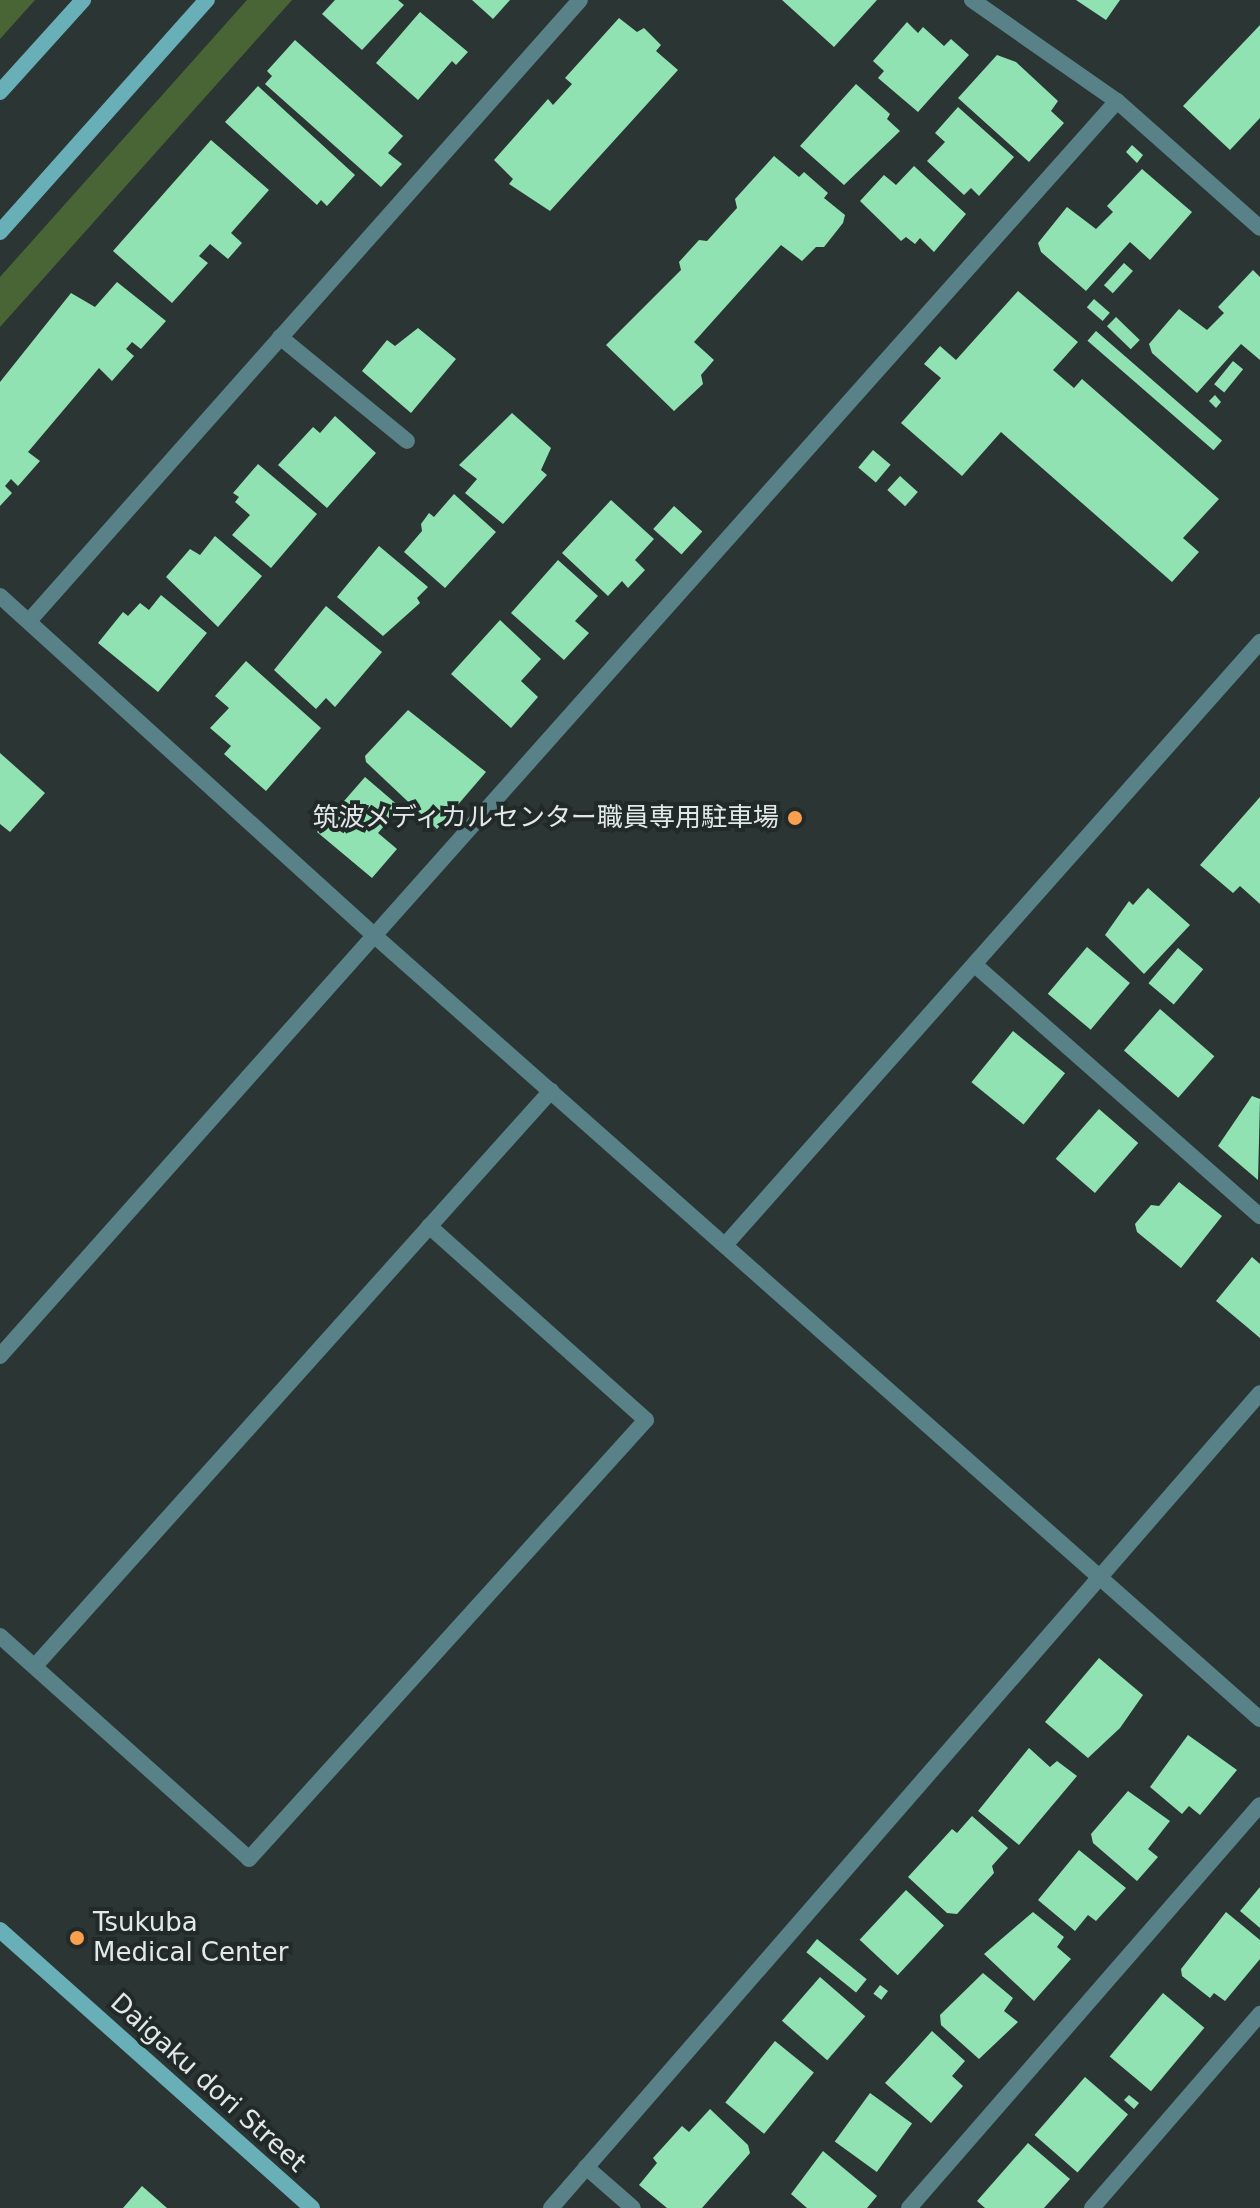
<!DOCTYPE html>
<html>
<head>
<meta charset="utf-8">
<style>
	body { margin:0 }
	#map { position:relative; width:1260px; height:2208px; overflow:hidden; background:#2b3533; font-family:"DejaVu Sans","Noto Sans JP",sans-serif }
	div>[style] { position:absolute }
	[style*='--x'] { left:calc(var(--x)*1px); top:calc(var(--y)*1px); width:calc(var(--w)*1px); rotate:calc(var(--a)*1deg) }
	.green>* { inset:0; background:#4a6535 }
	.building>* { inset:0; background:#91e2b2; transform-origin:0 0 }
	.street>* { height:16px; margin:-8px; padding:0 8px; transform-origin:8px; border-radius:8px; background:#588287 }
	.secondary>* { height:16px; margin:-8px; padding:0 8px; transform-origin:8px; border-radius:8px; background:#69afb8 }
	.dots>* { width:22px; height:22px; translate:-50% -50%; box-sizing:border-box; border:4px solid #222a29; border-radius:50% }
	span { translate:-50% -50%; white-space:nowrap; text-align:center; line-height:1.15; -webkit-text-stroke:8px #222a29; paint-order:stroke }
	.poi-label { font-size:26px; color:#e2e8e7 }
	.right { translate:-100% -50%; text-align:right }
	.left { translate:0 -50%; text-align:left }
	.street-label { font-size:26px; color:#e2e8e7 }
</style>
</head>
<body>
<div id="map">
	<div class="green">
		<i style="clip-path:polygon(0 0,35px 0,0 39px)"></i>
		<i style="clip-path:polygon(247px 0,292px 0,0 327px,0 277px)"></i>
	</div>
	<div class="building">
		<i style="clip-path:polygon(335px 0,398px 0,404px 5px,362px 50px,322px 14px)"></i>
		<i style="clip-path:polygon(472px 0,510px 0,493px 19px)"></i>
		<i style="clip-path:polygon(782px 0,877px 0,834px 47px)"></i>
		<i style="clip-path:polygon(1076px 0,1120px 0,1106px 20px)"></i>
		<i style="clip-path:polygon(420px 12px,468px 52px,456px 65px,452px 61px,418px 100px,376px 63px)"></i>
		<i style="clip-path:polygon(619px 18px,637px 32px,644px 28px,661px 45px,656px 51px,678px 70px,550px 211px,509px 184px,513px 179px,494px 160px,548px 99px,553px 105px,572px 84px,565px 78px)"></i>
		<i style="clip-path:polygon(907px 22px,918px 33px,923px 27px,944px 46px,951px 39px,969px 55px,918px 112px,878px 78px,884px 71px,873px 61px)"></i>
		<i style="clip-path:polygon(1260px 25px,1260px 118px,1230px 150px,1183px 106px)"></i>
		<i style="clip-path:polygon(295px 40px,403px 136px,388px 153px,402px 164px,381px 187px,265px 84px,272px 76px,267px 71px)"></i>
		<i style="clip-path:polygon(997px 55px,1016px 62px,1058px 101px,1051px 111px,1064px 123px,1029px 162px,958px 98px)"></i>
		<i style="clip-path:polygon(856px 84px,890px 114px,887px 119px,900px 131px,844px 185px,800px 146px)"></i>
		<i style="clip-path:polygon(258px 86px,355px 175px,327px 206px,321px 200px,317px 205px,225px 122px)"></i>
		<i style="clip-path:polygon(958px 107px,1014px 157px,979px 196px,971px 188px,964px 195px,927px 161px,945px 142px,935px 133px)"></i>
		<i style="clip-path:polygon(211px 140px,269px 190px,231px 233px,242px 243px,228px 259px,210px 244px,199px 256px,208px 263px,172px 303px,113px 251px)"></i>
		<i style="clip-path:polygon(1132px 145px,1143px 155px,1137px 163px,1126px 152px)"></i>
		<i style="clip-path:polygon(774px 156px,799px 177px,804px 172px,828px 193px,824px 198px,845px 215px,843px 223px,824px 247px,816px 247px,802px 261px,781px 245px,694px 342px,714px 360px,701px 375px,703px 384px,674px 411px,606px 345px,681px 270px,679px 262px,699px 240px,707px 241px,737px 208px,735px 199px)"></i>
		<i style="clip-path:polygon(914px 166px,966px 214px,934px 252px,920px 238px,915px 244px,906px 237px,901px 241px,860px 201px,884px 175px,896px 185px)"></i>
		<i style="clip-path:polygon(1142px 169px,1192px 212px,1150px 260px,1130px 242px,1086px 291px,1041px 252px,1038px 243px,1067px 207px,1096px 229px,1113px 212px,1107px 206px)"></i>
		<i style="left:1124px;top:263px;width:12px;height:30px;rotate:42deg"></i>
		<i style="clip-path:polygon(1253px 270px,1260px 277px,1260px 360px,1241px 344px,1197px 393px,1152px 353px,1149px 344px,1179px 309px,1207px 330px,1224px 313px,1218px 307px)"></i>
		<i style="clip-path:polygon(117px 282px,166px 321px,141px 349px,132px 342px,126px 349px,134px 356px,112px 381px,99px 368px,28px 452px,40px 461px,18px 486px,11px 479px,5px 486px,12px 493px,0 506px,0 382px,71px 293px,95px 307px)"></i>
		<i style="clip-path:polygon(1018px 291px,1078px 342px,1053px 370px,1074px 388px,1082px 379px,1219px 499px,1183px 538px,1199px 552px,1172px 582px,1001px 432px,962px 476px,901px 423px,941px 378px,924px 364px,940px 346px,956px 360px)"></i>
		<i style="left:1094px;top:299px;width:21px;height:11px;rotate:41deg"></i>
		<i style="left:1116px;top:317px;width:33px;height:13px;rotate:44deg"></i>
		<i style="clip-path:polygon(418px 328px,456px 359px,411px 413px,362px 371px,387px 340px,395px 346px)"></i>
		<i style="left:1096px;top:331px;width:167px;height:13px;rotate:41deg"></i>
		<i style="left:1233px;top:361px;width:13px;height:30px;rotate:39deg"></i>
		<i style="clip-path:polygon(1215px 395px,1221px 402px,1216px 408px,1209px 401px)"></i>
		<i style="clip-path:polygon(512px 413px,551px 448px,541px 470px,547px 475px,503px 524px,465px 493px,477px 479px,459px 465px)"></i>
		<i style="clip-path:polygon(335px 416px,376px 453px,327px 508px,278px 465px,313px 427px,320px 433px)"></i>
		<i style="left:873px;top:450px;width:23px;height:23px;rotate:40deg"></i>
		<i style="clip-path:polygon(258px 464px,317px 514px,271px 568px,232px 535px,250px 515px,235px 502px,239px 497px,233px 493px)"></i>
		<i style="left:900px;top:476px;width:24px;height:19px;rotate:42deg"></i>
		<i style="clip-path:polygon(454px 494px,496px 532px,445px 588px,404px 552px,422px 531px,421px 524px,429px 513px,434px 517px)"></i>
		<i style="clip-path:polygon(611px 500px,654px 539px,635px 560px,645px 570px,628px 588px,622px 581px,608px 596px,562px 553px)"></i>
		<i style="left:674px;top:506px;width:38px;height:31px;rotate:42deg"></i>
		<i style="clip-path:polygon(215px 536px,262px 576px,218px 627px,166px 577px,190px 549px,200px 555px)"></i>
		<i style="clip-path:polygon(379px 546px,428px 587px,417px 598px,420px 603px,383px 636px,337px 597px)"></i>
		<i style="clip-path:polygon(558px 560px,598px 596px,575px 621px,589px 633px,564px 660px,511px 613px)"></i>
		<i style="clip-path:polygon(161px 595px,207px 633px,158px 692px,98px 643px,123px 612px,128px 616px,140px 603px,149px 610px)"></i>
		<i style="clip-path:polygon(326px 606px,382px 652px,335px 707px,326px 698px,316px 709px,274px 670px)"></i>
		<i style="clip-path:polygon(500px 620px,541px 659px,521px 681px,538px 697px,511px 728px,451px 674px)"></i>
		<i style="clip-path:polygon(246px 661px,321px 728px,266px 791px,224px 754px,231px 746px,210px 728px,229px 708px,215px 696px)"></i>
		<i style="clip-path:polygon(408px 710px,486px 772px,437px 829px,366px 762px,365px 756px)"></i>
		<i style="clip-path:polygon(0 753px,45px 793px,10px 832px,0 824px)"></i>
		<i style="clip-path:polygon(365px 777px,400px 807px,378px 833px,397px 849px,372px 878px,317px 832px)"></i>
		<i style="clip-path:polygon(1260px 797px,1260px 904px,1240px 886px,1233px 893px,1200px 865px)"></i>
		<i style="clip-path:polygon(1148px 888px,1190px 925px,1144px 974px,1105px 935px,1129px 901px,1133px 905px)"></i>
		<i style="left:1087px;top:947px;width:56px;height:61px;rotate:40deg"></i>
		<i style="left:1178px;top:948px;width:33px;height:46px;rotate:40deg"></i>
		<i style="left:1160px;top:1009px;width:72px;height:55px;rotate:41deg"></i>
		<i style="left:1013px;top:1031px;width:67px;height:66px;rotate:39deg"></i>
		<i style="clip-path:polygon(1252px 1096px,1260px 1099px,1258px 1180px,1218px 1146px)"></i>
		<i style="left:1099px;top:1109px;width:52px;height:66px;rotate:41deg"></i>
		<i style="clip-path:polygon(1179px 1182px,1222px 1216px,1181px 1268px,1137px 1232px,1135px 1224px,1151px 1205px,1159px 1206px)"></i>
		<i style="clip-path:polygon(1252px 1257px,1260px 1264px,1260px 1338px,1216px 1301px)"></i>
		<i style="clip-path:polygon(1099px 1658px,1143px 1695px,1120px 1728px,1088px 1758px,1045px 1722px)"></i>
		<i style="clip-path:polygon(1188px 1735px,1237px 1770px,1200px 1815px,1189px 1806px,1182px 1814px,1150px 1787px)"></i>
		<i style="clip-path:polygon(1029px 1748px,1050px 1767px,1057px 1761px,1077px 1776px,1019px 1845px,978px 1811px)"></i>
		<i style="clip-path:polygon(1128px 1791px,1170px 1821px,1148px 1849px,1158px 1857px,1137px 1881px,1093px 1843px,1091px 1834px)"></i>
		<i style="clip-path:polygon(972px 1816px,1008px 1848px,992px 1866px,994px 1873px,957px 1914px,947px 1913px,908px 1877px,952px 1829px,957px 1833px)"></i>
		<i style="clip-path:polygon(1079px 1850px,1126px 1888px,1096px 1921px,1088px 1915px,1075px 1931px,1038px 1900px)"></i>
		<i style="clip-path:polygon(1260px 1887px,1260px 1928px,1240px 1911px)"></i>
		<i style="left:906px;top:1890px;width:52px;height:68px;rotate:43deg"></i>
		<i style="clip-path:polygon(1033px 1912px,1064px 1937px,1057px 1947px,1071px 1959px,1034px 2001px,984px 1954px)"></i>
		<i style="clip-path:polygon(1226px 1912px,1260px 1940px,1260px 1959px,1225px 2001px,1214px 1993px,1210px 1998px,1182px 1976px,1181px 1969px)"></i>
		<i style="left:817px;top:1939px;width:64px;height:17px;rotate:39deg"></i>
		<i style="clip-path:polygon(983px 1973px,1013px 1998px,1004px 2011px,1018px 2022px,979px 2059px,941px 2025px,940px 2015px)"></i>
		<i style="left:820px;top:1977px;width:60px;height:58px;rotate:41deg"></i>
		<i style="left:880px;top:1985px;width:10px;height:11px;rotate:37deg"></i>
		<i style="left:1163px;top:1993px;width:54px;height:83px;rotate:40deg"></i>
		<i style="clip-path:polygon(932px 2031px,965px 2061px,952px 2076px,963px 2086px,931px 2123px,885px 2083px)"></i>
		<i style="left:775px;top:2041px;width:50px;height:79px;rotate:39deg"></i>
		<i style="left:1085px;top:2077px;width:57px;height:77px;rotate:41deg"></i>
		<i style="left:870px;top:2093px;width:52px;height:60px;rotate:36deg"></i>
		<i style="clip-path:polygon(1129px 2095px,1139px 2103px,1134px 2109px,1124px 2100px)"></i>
		<i style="clip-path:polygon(710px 2109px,748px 2145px,750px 2153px,702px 2208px,667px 2208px,639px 2185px,657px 2163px,653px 2158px,682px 2126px,689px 2132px)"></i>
		<i style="clip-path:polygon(1028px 2143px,1070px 2179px,1044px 2208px,985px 2208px,977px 2201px)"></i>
		<i style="clip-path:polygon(823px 2151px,877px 2196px,867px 2208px,807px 2208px,791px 2194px)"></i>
		<i style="clip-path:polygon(142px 2186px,167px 2208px,123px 2208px)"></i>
	</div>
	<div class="street">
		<i style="--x:972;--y:0;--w:177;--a:34.9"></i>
		<i style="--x:1117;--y:101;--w:191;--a:41.6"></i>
		<i style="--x:280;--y:337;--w:164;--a:39.3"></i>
		<i style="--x:0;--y:596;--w:508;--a:42.21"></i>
		<i style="--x:376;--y:937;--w:1180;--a:41.5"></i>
		<i style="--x:29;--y:621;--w:830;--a:-48.42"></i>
		<i style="--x:975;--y:965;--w:380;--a:41.4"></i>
		<i style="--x:726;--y:1244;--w:805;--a:-48.43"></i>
		<i style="--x:0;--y:1356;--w:1680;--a:-48.33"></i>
		<i style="--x:0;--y:1636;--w:334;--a:41.8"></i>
		<i style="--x:249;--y:1859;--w:592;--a:-47.88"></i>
		<i style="--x:646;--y:1420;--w:291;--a:-138.2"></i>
		<i style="--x:35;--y:1666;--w:773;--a:-48.1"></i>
		<i style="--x:586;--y:2167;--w:62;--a:41.1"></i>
		<i style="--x:551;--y:2208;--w:1080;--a:-48.98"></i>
		<i style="--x:909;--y:2208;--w:534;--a:-48.95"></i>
		<i style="--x:1092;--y:2208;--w:257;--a:-49.1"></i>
	</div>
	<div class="secondary">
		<i style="--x:0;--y:92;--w:124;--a:-47.9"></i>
		<i style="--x:0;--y:232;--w:311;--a:-48.3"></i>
		<i style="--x:0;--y:1930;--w:418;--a:41.7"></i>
	</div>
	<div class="dots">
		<i style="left:795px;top:818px;background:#fa9f4e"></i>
		<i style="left:77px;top:1938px;background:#fa9f4e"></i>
	</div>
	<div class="poi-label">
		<span class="right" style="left:779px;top:818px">筑波メディカルセンター職員専用駐車場</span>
		<span class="left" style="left:93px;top:1938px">Tsukuba<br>Medical Center</span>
	</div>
	<div class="street-label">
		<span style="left:208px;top:2083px;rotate:42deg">Daigaku dori Street</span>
	</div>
</div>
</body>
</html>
